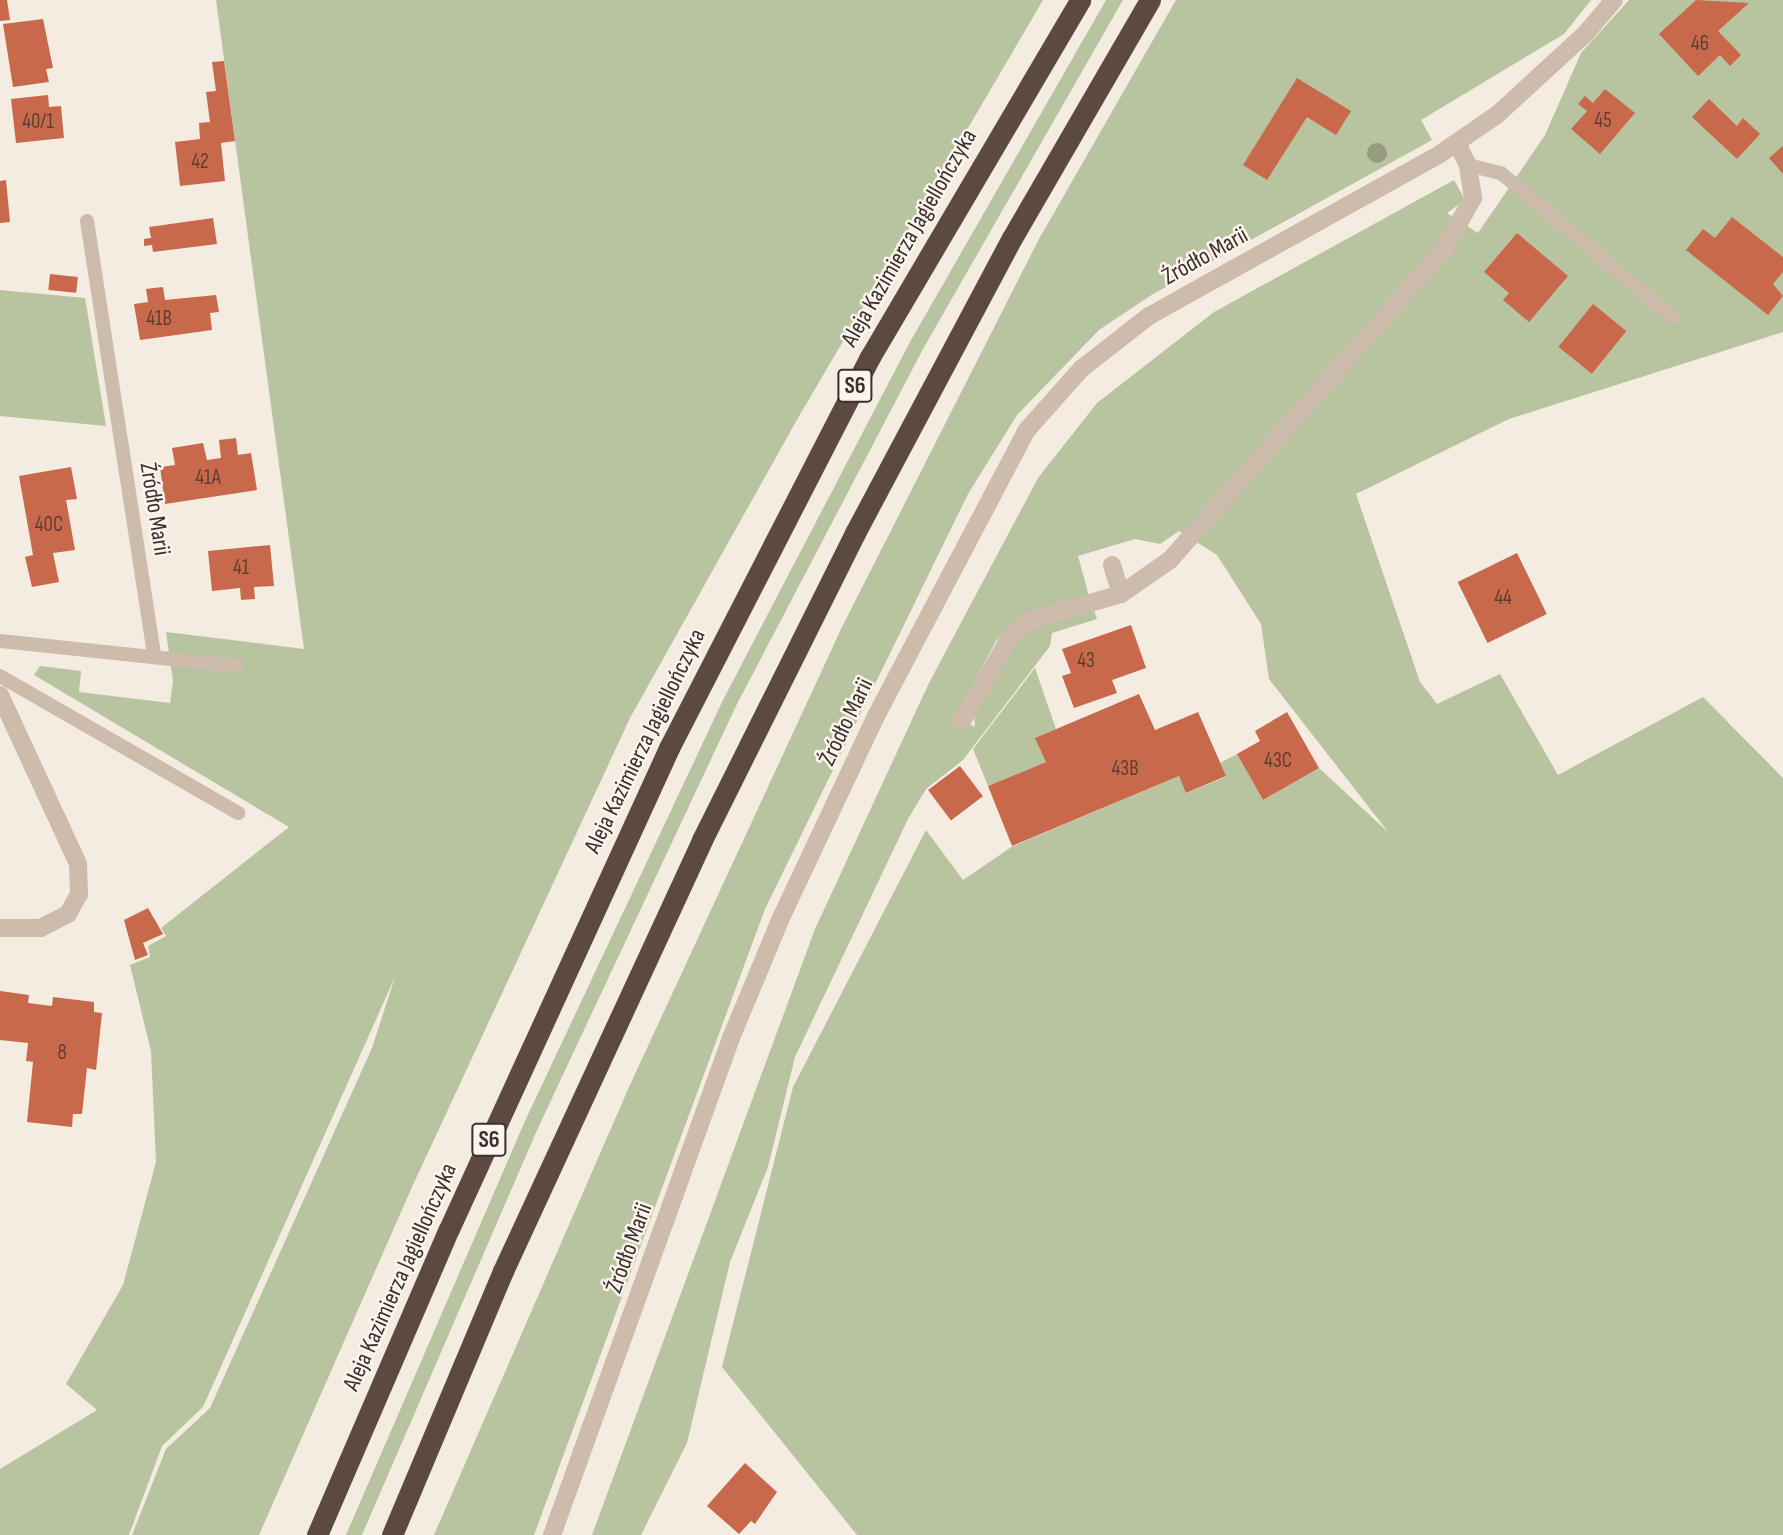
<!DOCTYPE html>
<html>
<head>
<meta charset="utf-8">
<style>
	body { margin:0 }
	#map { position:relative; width:1783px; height:1535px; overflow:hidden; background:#f4ebe1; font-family:"Sofia Sans Condensed",sans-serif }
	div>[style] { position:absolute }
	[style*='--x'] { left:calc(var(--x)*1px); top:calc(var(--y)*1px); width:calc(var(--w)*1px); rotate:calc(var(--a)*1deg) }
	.green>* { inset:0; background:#b8c4a0 }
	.building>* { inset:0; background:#c8694b; transform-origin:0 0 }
	.lane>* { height:14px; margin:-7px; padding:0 7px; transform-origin:7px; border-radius:7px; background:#cdbbac }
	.street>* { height:18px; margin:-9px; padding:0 9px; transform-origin:9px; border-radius:9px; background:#cdbbac }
	.highway>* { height:21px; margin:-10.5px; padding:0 10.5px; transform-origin:10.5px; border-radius:10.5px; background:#5c4a42 }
	.trees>* { width:20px; height:20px; margin:-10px; border-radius:50%; background:#969b7f }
	span { translate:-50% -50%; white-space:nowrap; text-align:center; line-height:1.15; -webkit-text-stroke:5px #fbf5ee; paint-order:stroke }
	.number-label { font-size:21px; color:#5e3e33 }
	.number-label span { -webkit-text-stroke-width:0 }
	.shield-label span { padding:2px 5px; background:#fbf5ee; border:2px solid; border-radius:5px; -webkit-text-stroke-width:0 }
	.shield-label { font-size:23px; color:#3b302b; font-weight:700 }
	.street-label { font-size:24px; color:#3b302b }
</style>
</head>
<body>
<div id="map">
	<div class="green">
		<i style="clip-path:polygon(216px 0,1043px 0,798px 418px,630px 718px,412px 1187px,259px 1535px,132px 1535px,166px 1449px,210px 1408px,372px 1048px,395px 977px,203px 1407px,162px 1446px,129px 1535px,0 1535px,0 1469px,97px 1410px,66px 1384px,123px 1285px,156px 1162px,151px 1051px,130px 965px,150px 957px,148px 946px,166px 936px,161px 928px,289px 827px,34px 675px,40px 666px,81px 671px,79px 692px,170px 703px,173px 681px,166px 632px,304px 649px)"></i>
		<i style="clip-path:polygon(1106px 0,1123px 0,923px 349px,736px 706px,538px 1128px,362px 1535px,346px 1535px,525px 1121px,723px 700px,910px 342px)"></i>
		<i style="clip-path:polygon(1176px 0,1591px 0,1564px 34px,1421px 120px,1432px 140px,1153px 294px,1099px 330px,1017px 415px,968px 494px,765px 909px,534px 1535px,434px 1535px,629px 1087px,842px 627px,1039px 239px)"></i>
		<i style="clip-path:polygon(1629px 0,1783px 0,1783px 332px,1509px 419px,1356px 494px,1420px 682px,1437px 704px,1500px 674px,1558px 775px,1703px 697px,1783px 778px,1783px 1535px,857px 1535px,722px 1367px,793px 1087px,926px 830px,963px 880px,1013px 846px,1179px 776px,1187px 793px,1225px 777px,1220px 763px,1237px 754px,1263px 800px,1319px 768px,1389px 833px,1269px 679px,1261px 624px,1217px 555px,1179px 531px,1160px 544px,1135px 539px,1078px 556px,1089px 596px,1010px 625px,996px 641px,956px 717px,975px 727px,974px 715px,1014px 640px,1030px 629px,1094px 610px,1097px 619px,1052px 633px,1050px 646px,963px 760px,926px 789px,908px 819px,795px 1057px,768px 1167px,730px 1262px,687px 1443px,641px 1535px,592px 1535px,815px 929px,929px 683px,1038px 478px,1097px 403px,1214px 312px,1454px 180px,1465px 200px,1447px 213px,1478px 233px,1545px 135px,1581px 53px)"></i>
		<i style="clip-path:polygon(0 290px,85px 298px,106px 426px,0 416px)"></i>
		<i style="clip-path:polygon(1035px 668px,1056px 729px,1036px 738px,1046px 762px,988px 786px,973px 749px)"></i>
	</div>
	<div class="building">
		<i style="clip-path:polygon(0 0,7px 0,10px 20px,0 21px)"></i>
		<i style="clip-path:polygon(1696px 0,1749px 3px,1718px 31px,1741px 55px,1730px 66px,1720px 55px,1698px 76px,1659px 34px)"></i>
		<i style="clip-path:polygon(43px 19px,53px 68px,46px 69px,49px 82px,13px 87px,3px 24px)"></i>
		<i style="clip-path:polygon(224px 61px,235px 141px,221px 143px,225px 181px,180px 186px,175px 142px,200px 139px,199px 123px,210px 122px,206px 92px,216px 91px,212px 62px)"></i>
		<i style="clip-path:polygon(1297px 78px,1351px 111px,1336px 135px,1307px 117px,1267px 180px,1243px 165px)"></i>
		<i style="clip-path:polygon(1605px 89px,1635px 113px,1600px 154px,1571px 129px,1587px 111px,1578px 104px,1585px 96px,1593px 103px)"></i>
		<i style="clip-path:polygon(48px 95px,49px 107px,61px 106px,64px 138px,16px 143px,11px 99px)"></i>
		<i style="clip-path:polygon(1709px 99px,1737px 126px,1743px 118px,1760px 134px,1737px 159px,1692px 117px)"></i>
		<i style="clip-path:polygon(1783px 146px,1783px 174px,1769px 158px)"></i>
		<i style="clip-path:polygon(6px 180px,10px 222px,0 223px,0 181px)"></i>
		<i style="clip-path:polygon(1732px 217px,1783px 257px,1783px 272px,1773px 284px,1783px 296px,1768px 315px,1686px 250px,1703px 229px,1715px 238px)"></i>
		<i style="clip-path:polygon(213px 218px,217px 244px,153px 252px,152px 245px,144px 246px,144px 239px,151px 238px,149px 227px)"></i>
		<i style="clip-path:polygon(1517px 233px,1568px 276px,1529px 322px,1503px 300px,1509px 293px,1484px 272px)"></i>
		<i style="left:50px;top:274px;width:28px;height:16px;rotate:6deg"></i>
		<i style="clip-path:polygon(163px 287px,165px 300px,216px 295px,219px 312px,210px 313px,212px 330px,140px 340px,134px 304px,148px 302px,146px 289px)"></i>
		<i style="left:1593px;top:304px;width:43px;height:55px;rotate:39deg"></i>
		<i style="clip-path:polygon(236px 438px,238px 455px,251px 453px,257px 490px,165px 504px,160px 467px,175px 465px,172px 448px,203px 443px,207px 460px,221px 458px,219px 440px)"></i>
		<i style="clip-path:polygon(71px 467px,77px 499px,66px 500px,75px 550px,53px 553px,59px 582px,32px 587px,25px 557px,33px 555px,19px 476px)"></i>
		<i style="clip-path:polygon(270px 545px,274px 586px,254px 587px,255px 599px,241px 600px,240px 588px,212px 591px,208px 551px)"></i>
		<i style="left:1517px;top:553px;width:68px;height:66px;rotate:64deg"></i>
		<i style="clip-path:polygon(1131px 625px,1146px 668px,1112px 680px,1117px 693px,1074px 708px,1062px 676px,1071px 673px,1062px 649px)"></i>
		<i style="clip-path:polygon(1139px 694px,1155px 730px,1198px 712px,1226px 776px,1186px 793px,1179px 776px,1012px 846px,988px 786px,1046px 762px,1035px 738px)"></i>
		<i style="clip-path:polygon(1287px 712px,1319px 768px,1263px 800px,1237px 754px,1260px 741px,1255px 731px)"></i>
		<i style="left:960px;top:766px;width:38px;height:40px;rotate:53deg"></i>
		<i style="clip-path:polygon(148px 908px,163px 934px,143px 943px,148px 955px,135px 960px,124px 920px)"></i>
		<i style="clip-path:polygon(0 991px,29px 995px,28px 1003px,52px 1006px,53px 997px,94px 1002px,94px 1012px,102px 1013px,96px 1070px,87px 1068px,82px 1114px,73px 1114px,72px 1127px,27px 1122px,33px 1062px,26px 1061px,28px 1043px,0 1040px)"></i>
		<i style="clip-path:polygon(745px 1463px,777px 1492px,755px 1524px,751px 1521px,739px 1534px,707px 1506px)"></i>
	</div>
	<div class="lane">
		<i style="--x:1468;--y:165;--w:34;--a:14"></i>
		<i style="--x:1501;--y:173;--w:225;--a:40.1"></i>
		<i style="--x:87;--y:221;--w:437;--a:81.2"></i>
		<i style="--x:0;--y:641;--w:239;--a:6"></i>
		<i style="--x:0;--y:676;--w:275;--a:29.9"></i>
	</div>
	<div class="street">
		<i style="--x:1112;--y:565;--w:30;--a:73"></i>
		<i style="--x:0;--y:695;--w:186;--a:65.2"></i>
		<i style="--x:78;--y:864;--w:30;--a:88"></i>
		<i style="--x:79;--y:894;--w:23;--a:119"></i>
		<i style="--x:68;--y:914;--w:30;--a:153"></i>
		<i style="--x:41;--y:928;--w:41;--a:180"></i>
		<i style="--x:962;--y:721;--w:103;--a:-60.2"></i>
		<i style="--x:1013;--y:632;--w:22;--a:-32"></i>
		<i style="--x:1032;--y:620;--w:93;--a:-16.3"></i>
		<i style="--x:1121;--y:594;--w:60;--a:-34.8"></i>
		<i style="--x:1170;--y:560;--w:414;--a:-48.6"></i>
		<i style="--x:1444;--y:249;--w:59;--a:-60.4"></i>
		<i style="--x:1473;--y:198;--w:33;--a:-99"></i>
		<i style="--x:1468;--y:165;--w:25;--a:-117"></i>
		<i style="--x:552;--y:1535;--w:528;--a:-70.19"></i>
		<i style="--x:731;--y:1038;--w:128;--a:-67.4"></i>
		<i style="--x:780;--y:920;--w:225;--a:-64.8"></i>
		<i style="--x:876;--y:716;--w:322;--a:-62.2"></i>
		<i style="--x:1026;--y:431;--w:83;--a:-48.4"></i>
		<i style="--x:1081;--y:369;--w:86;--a:-37.9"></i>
		<i style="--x:1149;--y:316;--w:333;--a:-29.1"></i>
		<i style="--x:1440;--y:154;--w:70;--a:-34.6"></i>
		<i style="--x:1498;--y:114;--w:120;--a:-42.6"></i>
		<i style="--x:1586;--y:33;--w:43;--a:-49.7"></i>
	</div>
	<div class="highway">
		<i style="--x:317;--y:1535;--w:333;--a:-66.7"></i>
		<i style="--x:449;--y:1229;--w:529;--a:-65.42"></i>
		<i style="--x:669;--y:748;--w:440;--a:-62.8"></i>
		<i style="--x:870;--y:357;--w:414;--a:-59.5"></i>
		<i style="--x:392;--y:1535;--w:286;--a:-67.2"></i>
		<i style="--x:503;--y:1271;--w:475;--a:-65.2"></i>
		<i style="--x:702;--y:840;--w:343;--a:-63.5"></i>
		<i style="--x:855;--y:533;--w:334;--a:-62"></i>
		<i style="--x:1012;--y:238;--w:275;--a:-59.9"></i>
	</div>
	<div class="trees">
		<i style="left:1377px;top:153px"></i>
	</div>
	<div class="number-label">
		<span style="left:1700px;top:44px">46</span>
		<span style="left:1603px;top:121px">45</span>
		<span style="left:38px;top:122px">40/1</span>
		<span style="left:200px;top:162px">42</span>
		<span style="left:159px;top:319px">41B</span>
		<span style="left:208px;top:478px">41A</span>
		<span style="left:49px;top:525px">40C</span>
		<span style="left:241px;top:568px">41</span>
		<span style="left:1503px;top:598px">44</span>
		<span style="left:1086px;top:661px">43</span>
		<span style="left:1278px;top:761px">43C</span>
		<span style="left:1125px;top:769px">43B</span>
		<span style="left:62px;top:1053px">8</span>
	</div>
	<div class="shield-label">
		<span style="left:855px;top:386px">S6</span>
		<span style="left:489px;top:1140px">S6</span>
	</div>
	<div class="street-label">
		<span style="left:909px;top:238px;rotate:-60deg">Aleja Kazimierza Jagiellończyka</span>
		<span style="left:1205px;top:256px;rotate:-29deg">Źródło Marii</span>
		<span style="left:155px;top:509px;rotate:81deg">Źródło Marii</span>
		<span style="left:846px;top:722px;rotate:-64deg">Źródło Marii</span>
		<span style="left:645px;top:741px;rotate:-64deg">Aleja Kazimierza Jagiellończyka</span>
		<span style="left:629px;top:1248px;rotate:-70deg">Źródło Marii</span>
		<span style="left:400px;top:1277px;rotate:-66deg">Aleja Kazimierza Jagiellończyka</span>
	</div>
</div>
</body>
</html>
